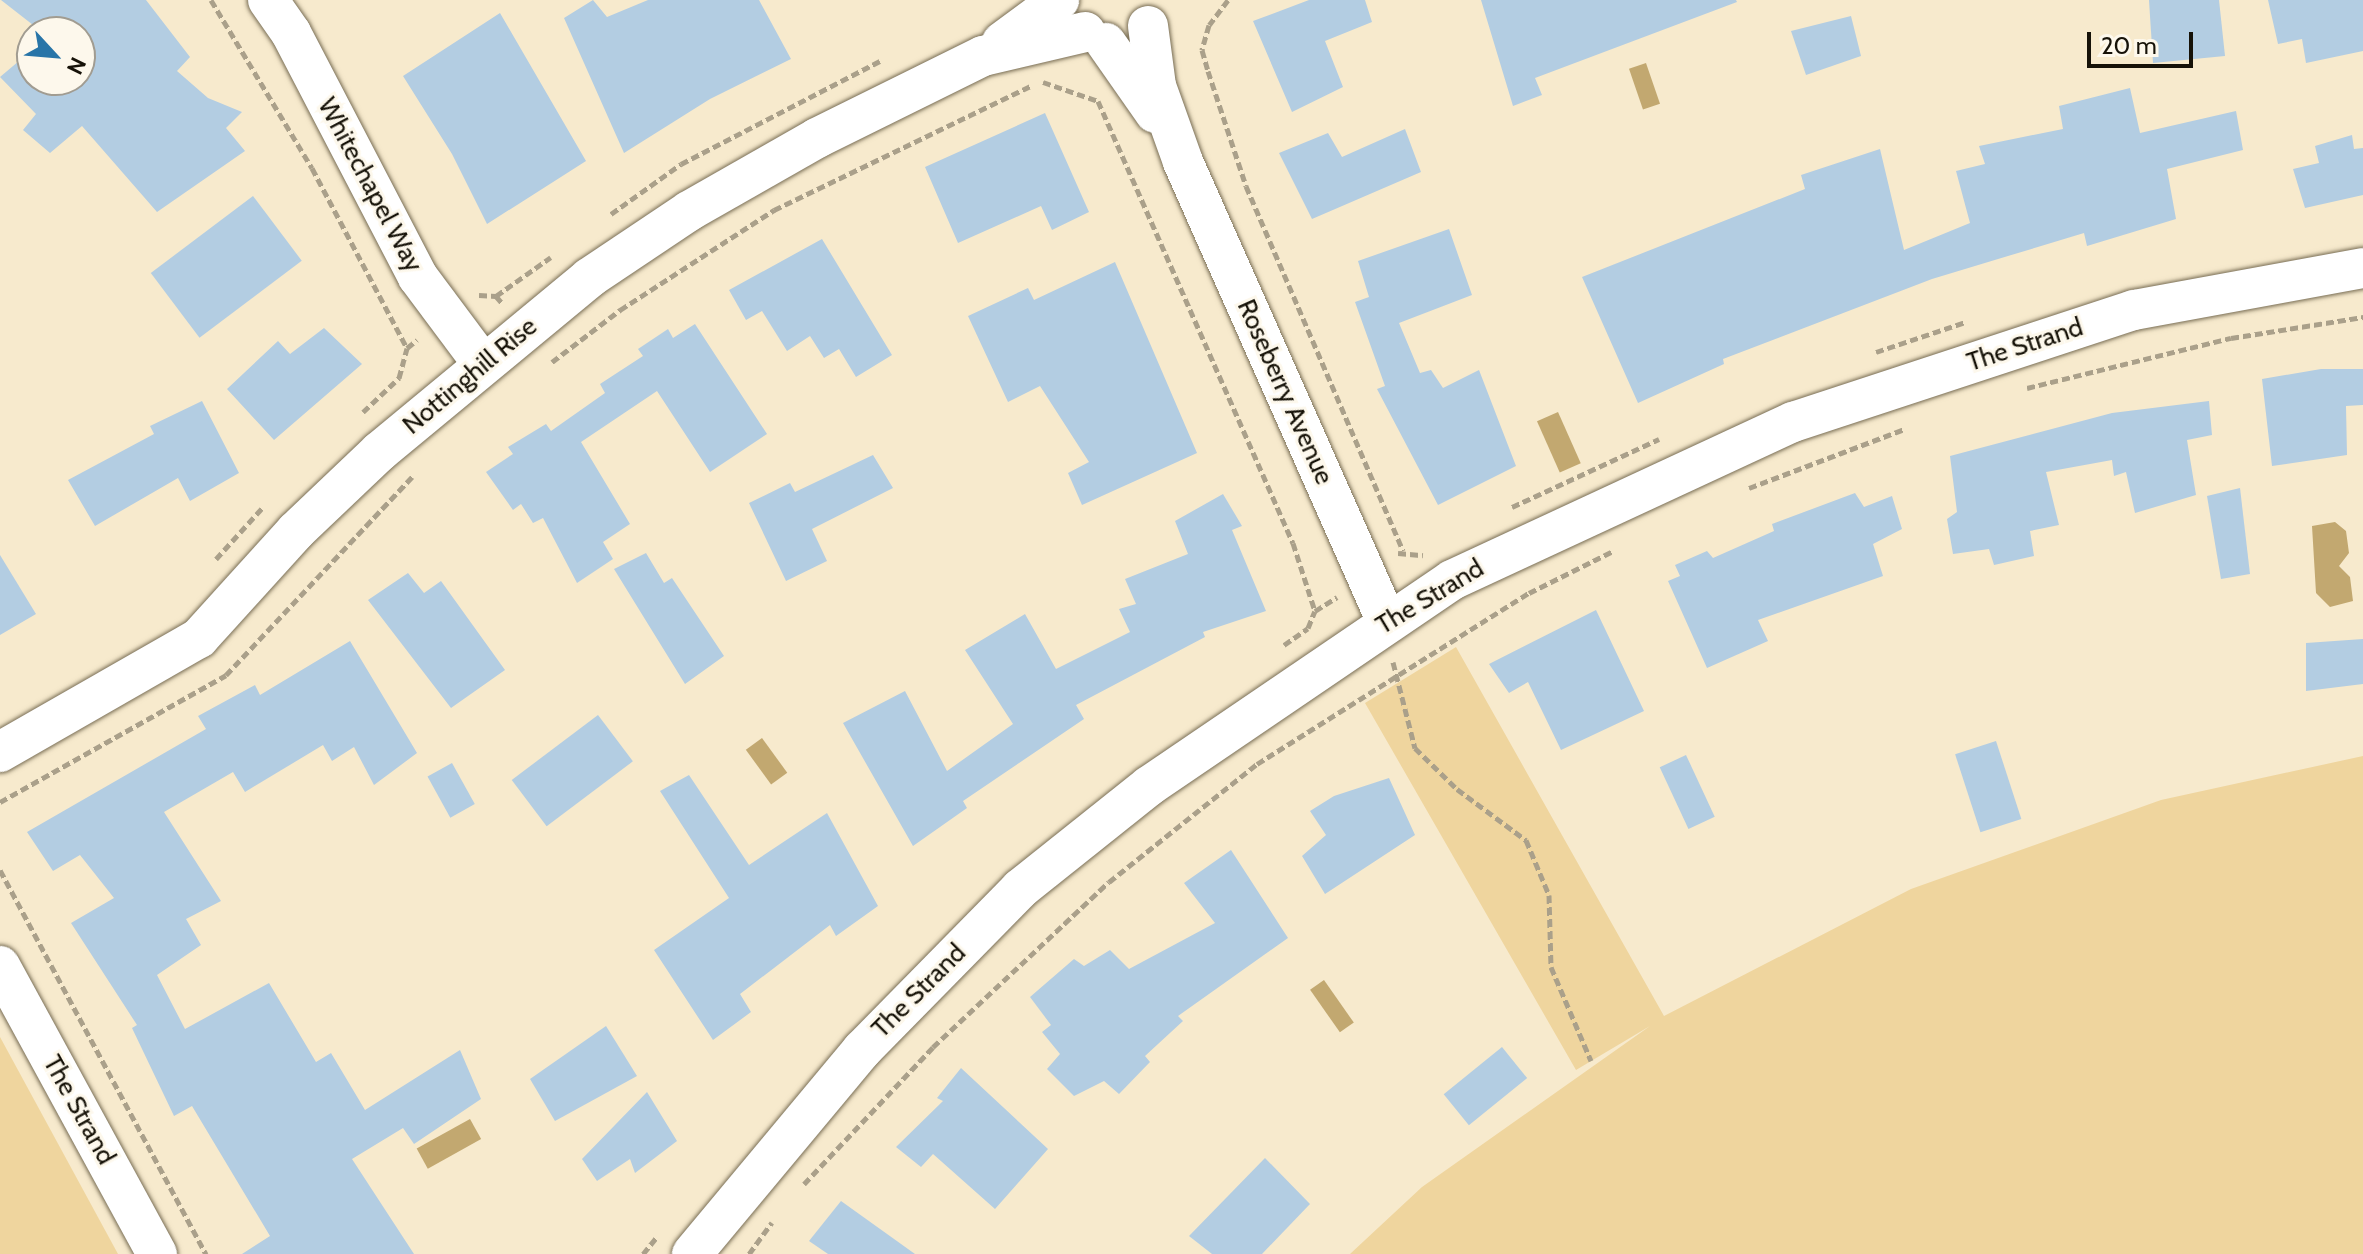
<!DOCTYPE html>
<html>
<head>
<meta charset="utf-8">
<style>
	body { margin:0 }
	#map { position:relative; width:2363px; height:1254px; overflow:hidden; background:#f7eacd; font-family:Cabin,sans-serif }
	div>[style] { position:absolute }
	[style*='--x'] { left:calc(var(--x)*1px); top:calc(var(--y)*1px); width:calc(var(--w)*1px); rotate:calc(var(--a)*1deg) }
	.green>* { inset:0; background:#efd59e }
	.water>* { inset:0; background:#c2a870; transform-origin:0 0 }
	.building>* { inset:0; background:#b3cde2; transform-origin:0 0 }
	.path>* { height:5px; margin-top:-2.5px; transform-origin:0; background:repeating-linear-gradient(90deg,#aaa08a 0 8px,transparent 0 12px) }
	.roads { filter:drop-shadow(0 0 2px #786d54) drop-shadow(0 0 2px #786d54) }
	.minor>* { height:40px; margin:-20px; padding:0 20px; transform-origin:20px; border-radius:20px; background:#fff }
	span { translate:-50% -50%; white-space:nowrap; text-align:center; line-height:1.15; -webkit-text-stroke:6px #fdf8ec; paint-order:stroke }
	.street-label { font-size:26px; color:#161208 }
	.north { position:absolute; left:16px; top:16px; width:80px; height:80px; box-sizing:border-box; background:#fdf8ec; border:2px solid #a19c91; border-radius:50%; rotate:116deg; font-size:22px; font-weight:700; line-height:32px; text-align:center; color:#161208 }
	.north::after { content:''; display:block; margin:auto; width:28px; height:36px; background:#2875a8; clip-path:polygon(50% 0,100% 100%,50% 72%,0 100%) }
	.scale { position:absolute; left:2087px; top:32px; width:106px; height:36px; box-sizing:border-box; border:4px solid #161208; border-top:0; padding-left:10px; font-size:24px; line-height:28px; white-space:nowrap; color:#161208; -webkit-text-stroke:6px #fdf8ec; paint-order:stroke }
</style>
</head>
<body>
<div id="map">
	<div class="green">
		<i style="clip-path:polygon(1456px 647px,1664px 1016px,1911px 889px,2161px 800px,2363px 756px,2363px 1254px,1350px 1254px,1422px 1187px,1650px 1026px,1576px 1070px,1365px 703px)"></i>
		<i style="clip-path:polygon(0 1037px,118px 1254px,0 1254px)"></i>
	</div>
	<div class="water">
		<i style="left:1646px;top:63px;width:43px;height:18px;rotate:71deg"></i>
		<i style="left:1558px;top:412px;width:56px;height:23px;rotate:66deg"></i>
		<i style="clip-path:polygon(2335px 522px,2346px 531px,2349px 553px,2339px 566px,2350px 577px,2353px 601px,2330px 607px,2316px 593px,2312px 526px)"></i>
		<i style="left:762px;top:738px;width:43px;height:20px;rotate:54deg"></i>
		<i style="left:1324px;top:980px;width:52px;height:17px;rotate:55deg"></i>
		<i style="left:470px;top:1119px;width:23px;height:61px;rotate:61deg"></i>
	</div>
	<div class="building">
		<i style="clip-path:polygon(1px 0,146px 0,190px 57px,177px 71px,208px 98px,242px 112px,226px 128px,245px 151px,157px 212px,82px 126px,50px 153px,23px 130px,36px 114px,0 77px,32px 50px,32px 80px,80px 80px,80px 32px,42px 32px)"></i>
		<i style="clip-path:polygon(593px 0,607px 17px,648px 0,759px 0,791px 59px,710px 99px,624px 153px,564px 18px)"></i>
		<i style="clip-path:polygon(1309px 0,1365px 0,1372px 22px,1325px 41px,1343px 87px,1292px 112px,1253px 21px)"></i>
		<i style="clip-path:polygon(1481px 0,1736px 0,1737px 2px,1535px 78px,1542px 95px,1513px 106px)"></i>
		<i style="clip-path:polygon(2149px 0,2219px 0,2225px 56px,2153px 63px)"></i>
		<i style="clip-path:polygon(2268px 0,2363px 0,2363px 51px,2306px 63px,2302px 39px,2278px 44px)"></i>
		<i style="clip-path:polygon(500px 13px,586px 161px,487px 224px,452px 154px,403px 76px)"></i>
		<i style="clip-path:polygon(1851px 16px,1861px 56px,1806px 75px,1791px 31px)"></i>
		<i style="clip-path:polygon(2130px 88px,2140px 133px,2236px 111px,2243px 150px,2167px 169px,2176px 219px,2087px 246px,2084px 233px,1932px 279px,1723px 359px,1724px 364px,1638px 403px,1582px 277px,1805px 189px,1801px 175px,1880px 149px,1904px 250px,1970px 223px,1956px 171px,1985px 164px,1979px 146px,2063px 129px,2059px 106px)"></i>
		<i style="clip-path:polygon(1045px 113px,1089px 212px,1052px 230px,1041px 206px,958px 243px,925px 167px)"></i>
		<i style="clip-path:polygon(1405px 129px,1421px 172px,1312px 219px,1279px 153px,1328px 133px,1342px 157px)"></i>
		<i style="clip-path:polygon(2352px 135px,2354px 149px,2363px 148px,2363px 195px,2305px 208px,2293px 169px,2319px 163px,2315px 146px)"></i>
		<i style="left:253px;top:196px;width:81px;height:128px;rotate:53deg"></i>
		<i style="clip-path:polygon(1449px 229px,1472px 295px,1399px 323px,1420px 373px,1431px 370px,1443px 388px,1479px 370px,1516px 466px,1438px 505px,1377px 389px,1385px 386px,1355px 302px,1369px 297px,1358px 261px)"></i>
		<i style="clip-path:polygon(822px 239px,892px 355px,856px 377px,839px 349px,824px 358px,810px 336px,787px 351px,762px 311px,746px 320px,729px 290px)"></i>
		<i style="clip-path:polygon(1115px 262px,1197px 453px,1082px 505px,1068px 473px,1089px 462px,1040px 386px,1008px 402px,968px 316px,1028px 288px,1034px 300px)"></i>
		<i style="clip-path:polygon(695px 324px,767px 434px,710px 472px,657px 391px,581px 442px,630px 524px,603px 542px,613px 559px,577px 583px,543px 518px,533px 523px,521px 504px,513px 510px,486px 472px,513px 454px,508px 447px,546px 424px,551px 431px,605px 393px,600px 384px,643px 356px,638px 349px,668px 329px,673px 338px)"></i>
		<i style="clip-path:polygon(324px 328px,362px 364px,274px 440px,227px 389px,278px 341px,290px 354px)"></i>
		<i style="clip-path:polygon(2321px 369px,2363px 369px,2363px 405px,2346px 406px,2347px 455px,2272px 466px,2262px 379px)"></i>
		<i style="clip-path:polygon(202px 401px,239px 473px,190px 501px,178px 478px,95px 526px,68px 480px,154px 434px,150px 426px)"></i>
		<i style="clip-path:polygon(2209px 401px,2212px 435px,2187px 440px,2196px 495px,2135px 513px,2126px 472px,2114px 476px,2112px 460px,2046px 472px,2059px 525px,2030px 531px,2034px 556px,1994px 565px,1989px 549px,1953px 554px,1947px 519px,1957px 512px,1950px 456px,2112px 413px)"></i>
		<i style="clip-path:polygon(873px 455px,893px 488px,812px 529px,827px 561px,786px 581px,749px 503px,790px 483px,795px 492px)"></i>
		<i style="clip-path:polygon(2240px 488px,2250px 574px,2221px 579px,2207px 496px)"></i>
		<i style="clip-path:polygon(1855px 493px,1864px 507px,1892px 496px,1902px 529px,1873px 544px,1883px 576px,1758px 620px,1768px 641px,1707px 668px,1668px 581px,1680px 576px,1675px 565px,1707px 551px,1713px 558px,1774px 531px,1772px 524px)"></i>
		<i style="clip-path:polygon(1223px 494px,1242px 526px,1232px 530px,1266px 611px,1203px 632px,1205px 637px,1076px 705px,1084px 719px,963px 801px,967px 808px,913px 846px,843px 723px,905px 691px,947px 771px,1013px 724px,965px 650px,1025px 614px,1056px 669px,1130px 632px,1119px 609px,1136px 604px,1125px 579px,1188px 554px,1175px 521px)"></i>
		<i style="clip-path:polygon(646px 553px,664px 583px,672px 578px,724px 656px,685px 684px,614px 569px)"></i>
		<i style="clip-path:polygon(0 555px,36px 614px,0 635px)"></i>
		<i style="clip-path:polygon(408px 573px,424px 593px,441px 581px,505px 670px,451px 708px,368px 600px)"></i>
		<i style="clip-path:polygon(1596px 610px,1644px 711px,1561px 750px,1528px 682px,1509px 693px,1489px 664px)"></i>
		<i style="clip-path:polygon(2363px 639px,2363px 684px,2306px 691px,2306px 643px)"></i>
		<i style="clip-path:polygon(350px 641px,417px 753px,374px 785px,354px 747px,332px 761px,323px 745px,245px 792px,233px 772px,164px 812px,221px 901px,186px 919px,201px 945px,157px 975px,185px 1029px,269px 983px,316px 1062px,331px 1053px,365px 1110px,460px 1050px,481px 1099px,414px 1144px,403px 1128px,352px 1159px,414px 1254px,242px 1254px,270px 1236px,192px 1106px,174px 1116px,132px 1028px,137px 1025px,71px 923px,114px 898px,80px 855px,53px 871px,27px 832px,206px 729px,198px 716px,255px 685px,260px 695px)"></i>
		<i style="left:598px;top:715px;width:58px;height:108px;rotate:53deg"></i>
		<i style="left:1996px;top:741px;width:82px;height:43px;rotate:72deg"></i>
		<i style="left:1686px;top:755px;width:68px;height:29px;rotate:65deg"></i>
		<i style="left:452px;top:763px;width:47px;height:28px;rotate:61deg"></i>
		<i style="clip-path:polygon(689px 775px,749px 865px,827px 813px,878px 906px,836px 936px,830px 925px,740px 994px,751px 1012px,713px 1040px,654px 950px,729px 898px,660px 791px)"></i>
		<i style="clip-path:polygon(1389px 778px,1415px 835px,1325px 894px,1302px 856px,1326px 835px,1310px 811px,1334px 796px)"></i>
		<i style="clip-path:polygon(1231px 850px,1288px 938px,1178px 1016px,1183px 1021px,1145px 1056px,1150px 1062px,1119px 1094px,1104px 1081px,1074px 1096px,1047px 1069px,1060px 1054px,1042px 1032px,1051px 1025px,1030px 997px,1074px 959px,1084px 966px,1110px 950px,1129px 969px,1215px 923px,1184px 883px)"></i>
		<i style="clip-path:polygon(606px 1026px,637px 1076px,555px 1121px,530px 1079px)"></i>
		<i style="left:1502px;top:1047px;width:40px;height:75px;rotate:51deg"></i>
		<i style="clip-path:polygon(961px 1068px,1048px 1149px,995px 1209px,933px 1154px,921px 1167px,896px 1147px,943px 1101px,937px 1098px)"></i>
		<i style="clip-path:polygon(647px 1092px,677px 1141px,635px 1173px,630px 1159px,597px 1181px,582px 1159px)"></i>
		<i style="clip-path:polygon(1265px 1158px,1310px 1204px,1262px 1254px,1212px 1254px,1189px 1236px)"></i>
		<i style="clip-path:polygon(841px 1201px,915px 1254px,828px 1254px,809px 1241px)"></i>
	</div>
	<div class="path">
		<i style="--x:211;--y:0;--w:196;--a:59"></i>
		<i style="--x:312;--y:168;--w:204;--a:62.2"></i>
		<i style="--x:1228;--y:0;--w:31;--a:127"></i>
		<i style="--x:1209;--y:25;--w:26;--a:106"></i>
		<i style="--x:1202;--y:50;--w:22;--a:74"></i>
		<i style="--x:1208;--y:71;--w:121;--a:71.7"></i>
		<i style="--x:1246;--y:186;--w:397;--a:66.7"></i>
		<i style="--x:1043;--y:82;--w:58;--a:19.1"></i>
		<i style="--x:1098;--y:101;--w:483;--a:66.2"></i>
		<i style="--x:1293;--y:543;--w:71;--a:72.1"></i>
		<i style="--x:611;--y:214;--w:86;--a:-35.5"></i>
		<i style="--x:681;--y:164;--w:224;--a:-27.4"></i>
		<i style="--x:479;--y:295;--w:17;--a:3"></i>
		<i style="--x:496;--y:296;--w:9;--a:49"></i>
		<i style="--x:496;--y:296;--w:67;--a:-35.3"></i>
		<i style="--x:1876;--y:352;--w:94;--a:-18.6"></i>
		<i style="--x:552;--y:362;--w:86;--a:-37.4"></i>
		<i style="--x:620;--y:310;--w:184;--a:-33"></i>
		<i style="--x:774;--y:210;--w:285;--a:-25.8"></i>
		<i style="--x:2027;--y:388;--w:210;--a:-13.8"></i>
		<i style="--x:2231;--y:338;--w:134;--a:-9"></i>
		<i style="--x:363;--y:412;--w:50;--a:-43.4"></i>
		<i style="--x:399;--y:378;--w:31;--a:-75"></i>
		<i style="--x:407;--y:348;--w:13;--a:-39"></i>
		<i style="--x:1749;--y:488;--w:166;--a:-20.8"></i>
		<i style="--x:1512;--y:507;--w:162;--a:-24.8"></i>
		<i style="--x:1398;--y:553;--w:25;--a:5"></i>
		<i style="--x:216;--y:559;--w:70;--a:-47.9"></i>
		<i style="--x:1284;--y:645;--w:29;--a:-35"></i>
		<i style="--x:1308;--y:628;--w:18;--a:-68"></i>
		<i style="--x:1315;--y:611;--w:26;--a:-32"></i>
		<i style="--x:1393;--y:662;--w:89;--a:75.7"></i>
		<i style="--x:1415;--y:748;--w:59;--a:44.3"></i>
		<i style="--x:1457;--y:789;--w:86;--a:36.5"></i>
		<i style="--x:1526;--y:840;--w:60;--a:67.3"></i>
		<i style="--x:1549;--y:895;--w:72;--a:88.4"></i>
		<i style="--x:1551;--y:967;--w:102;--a:66.9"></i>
		<i style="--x:0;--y:802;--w:259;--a:-29.3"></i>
		<i style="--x:226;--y:675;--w:272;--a:-46.8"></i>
		<i style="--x:0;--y:870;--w:436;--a:61.8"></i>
		<i style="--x:804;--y:1184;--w:188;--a:-46.7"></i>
		<i style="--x:933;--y:1047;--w:241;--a:-43.2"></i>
		<i style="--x:1109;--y:882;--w:189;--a:-38.6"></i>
		<i style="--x:1257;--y:764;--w:321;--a:-32.2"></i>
		<i style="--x:1529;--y:593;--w:94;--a:-26.6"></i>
		<i style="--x:643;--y:1254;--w:22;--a:-51"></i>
		<i style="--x:749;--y:1254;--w:39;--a:-54"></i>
	</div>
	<div class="roads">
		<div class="minor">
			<i style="--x:268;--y:0;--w:40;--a:55.1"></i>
			<i style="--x:291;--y:33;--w:275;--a:62.5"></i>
			<i style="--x:418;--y:277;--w:107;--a:53.3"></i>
			<i style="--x:1148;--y:26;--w:61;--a:82.4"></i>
			<i style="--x:1156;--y:86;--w:81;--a:70.4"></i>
			<i style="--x:1183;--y:162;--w:503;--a:66.08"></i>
			<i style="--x:1002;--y:42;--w:71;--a:-36.4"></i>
			<i style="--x:1106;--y:43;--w:85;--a:55"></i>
			<i style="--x:0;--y:752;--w:229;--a:-29.8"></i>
			<i style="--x:199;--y:638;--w:144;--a:-47.8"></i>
			<i style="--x:296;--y:531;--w:115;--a:-43.6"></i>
			<i style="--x:379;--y:452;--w:273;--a:-39.6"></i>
			<i style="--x:589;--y:278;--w:120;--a:-33.8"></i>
			<i style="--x:689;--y:211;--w:147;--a:-29.7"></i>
			<i style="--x:817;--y:138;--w:185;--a:-26.3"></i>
			<i style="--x:983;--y:56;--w:105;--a:-13.2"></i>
			<i style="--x:0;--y:966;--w:328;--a:61.4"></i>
			<i style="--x:692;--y:1254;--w:266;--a:-50.2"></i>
			<i style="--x:862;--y:1050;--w:226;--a:-45.5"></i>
			<i style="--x:1020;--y:889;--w:165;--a:-38.6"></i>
			<i style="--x:1149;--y:786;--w:366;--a:-34.2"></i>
			<i style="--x:1452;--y:580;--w:376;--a:-24.9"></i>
			<i style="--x:1793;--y:422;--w:359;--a:-18.2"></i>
			<i style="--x:2134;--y:310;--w:233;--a:-10.4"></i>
		</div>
	</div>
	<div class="street-label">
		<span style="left:370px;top:185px;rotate:62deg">Whitechapel Way</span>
		<span style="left:2025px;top:345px;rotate:-18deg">The Strand</span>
		<span style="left:470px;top:376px;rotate:-40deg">Nottinghill Rise</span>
		<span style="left:1285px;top:392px;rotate:66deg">Roseberry Avenue</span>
		<span style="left:1430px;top:597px;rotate:-31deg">The Strand</span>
		<span style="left:919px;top:991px;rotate:-45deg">The Strand</span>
		<span style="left:79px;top:1110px;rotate:61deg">The Strand</span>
	</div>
	<div class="north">N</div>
	<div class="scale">20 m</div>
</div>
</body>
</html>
